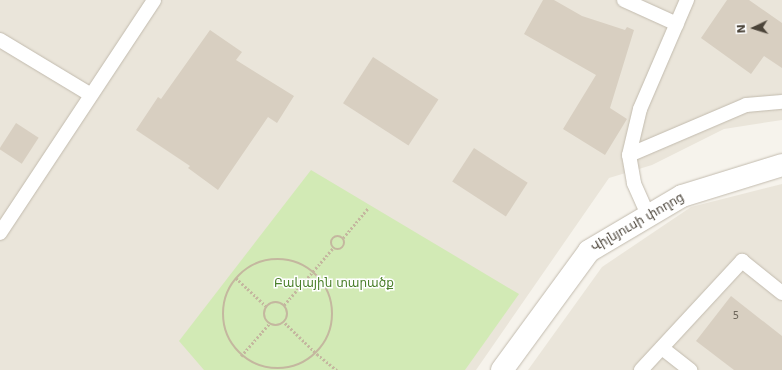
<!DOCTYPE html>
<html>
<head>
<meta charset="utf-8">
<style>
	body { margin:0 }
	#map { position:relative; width:782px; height:370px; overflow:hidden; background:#f6f3ec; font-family:"DejaVu Sans","Noto Sans Armenian",sans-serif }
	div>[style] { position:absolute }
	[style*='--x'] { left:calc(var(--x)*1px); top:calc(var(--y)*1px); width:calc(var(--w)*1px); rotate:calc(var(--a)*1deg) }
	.residential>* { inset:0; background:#eae5da }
	.green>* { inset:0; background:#d2eab5 }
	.building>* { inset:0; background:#d8cfc1; transform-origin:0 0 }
	.path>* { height:2.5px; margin-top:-1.25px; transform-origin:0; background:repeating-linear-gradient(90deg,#c4b79f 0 2px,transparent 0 4px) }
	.path>.ring { margin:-1.25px; padding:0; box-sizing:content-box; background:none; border:2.5px solid #c4b79f; border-radius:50% }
	.roads { filter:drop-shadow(0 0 1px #c2bbae) drop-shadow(0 0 1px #c2bbae) }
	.service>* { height:14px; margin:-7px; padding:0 7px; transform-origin:7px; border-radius:7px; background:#fff }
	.tertiary>* { height:22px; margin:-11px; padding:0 11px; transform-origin:11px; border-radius:11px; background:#fff }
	span { translate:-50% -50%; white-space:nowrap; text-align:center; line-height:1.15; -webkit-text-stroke:3px #fff; paint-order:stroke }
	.number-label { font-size:10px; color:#6e675b }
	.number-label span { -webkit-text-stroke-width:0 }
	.street-label { font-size:12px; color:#4b4439 }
	.park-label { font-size:12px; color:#4a7f2a }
	.north { position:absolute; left:734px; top:8px; width:40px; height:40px; -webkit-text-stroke:3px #fff; paint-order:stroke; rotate:266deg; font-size:11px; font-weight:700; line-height:16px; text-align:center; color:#4b4439 }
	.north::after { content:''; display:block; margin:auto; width:14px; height:18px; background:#4b4439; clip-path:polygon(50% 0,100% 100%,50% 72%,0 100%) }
</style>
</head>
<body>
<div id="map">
	<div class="residential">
		<i style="clip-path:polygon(0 0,782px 0,782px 120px,724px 129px,652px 165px,609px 178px,476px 370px,0 370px)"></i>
		<i style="clip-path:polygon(782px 184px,782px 370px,528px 370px,602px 267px,691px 207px)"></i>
	</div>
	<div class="green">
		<i style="clip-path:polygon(311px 170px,519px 294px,465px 370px,204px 370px,179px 341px)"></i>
	</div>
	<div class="building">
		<i style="clip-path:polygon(543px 0,554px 0,582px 16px,625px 30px,627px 27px,634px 30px,610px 108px,627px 119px,605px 155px,563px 129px,596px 75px,524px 34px)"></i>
		<i style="clip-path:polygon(727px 0,749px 0,782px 23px,782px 68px,764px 56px,751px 74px,701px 38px)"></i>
		<i style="clip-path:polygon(210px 30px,242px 52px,236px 60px,294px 96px,277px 123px,268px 117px,218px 190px,188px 168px,190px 166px,136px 130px,158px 97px,161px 99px)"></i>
		<i style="left:373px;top:57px;width:78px;height:55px;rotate:33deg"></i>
		<i style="left:16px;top:123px;width:27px;height:31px;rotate:33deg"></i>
		<i style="left:474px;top:148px;width:64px;height:40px;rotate:33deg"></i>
		<i style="clip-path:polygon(731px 296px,782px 336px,782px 370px,734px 370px,696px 341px)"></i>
	</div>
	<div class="path">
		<i class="ring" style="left:331px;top:236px;width:11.5px;height:11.5px"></i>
		<i style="--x:343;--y:238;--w:40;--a:-50"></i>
		<i class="ring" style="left:223px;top:259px;width:107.5px;height:107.5px"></i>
		<i style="--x:236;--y:278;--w:41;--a:43"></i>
		<i class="ring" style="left:264px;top:302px;width:21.5px;height:21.5px"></i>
		<i style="--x:284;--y:305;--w:75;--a:-49.3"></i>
		<i style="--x:285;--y:323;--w:45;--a:44.1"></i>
		<i style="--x:317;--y:354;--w:26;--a:39"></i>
		<i style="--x:241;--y:356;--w:43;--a:-48.8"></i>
	</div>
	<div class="roads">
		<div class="service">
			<i style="--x:624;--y:0;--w:58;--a:24.4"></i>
			<i style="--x:0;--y:40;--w:106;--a:31.1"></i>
			<i style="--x:629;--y:155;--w:127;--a:-23.1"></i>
			<i style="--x:746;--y:105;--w:36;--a:-5"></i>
			<i style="--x:648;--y:215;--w:35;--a:-114"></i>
			<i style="--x:634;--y:183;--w:28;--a:-100"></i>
			<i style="--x:629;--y:155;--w:47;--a:-76.6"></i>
			<i style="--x:640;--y:109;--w:119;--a:-66.7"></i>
			<i style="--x:0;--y:233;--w:279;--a:-56.5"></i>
			<i style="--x:662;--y:348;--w:36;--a:38"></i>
			<i style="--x:641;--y:370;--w:149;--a:-47.2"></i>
			<i style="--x:742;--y:261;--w:51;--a:38.7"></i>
		</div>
		<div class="tertiary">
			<i style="--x:502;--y:370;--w:147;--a:-53.8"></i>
			<i style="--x:589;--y:251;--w:108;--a:-30.6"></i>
			<i style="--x:682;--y:196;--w:105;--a:-17.2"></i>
		</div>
	</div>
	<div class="number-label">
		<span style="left:736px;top:316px">5</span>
	</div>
	<div class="street-label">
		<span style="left:638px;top:223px;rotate:-30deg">Վիլնյուսի փողոց</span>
	</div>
	<div class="park-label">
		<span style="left:334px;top:284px">Բակային տարածք</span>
	</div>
	<div class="north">N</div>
</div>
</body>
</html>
